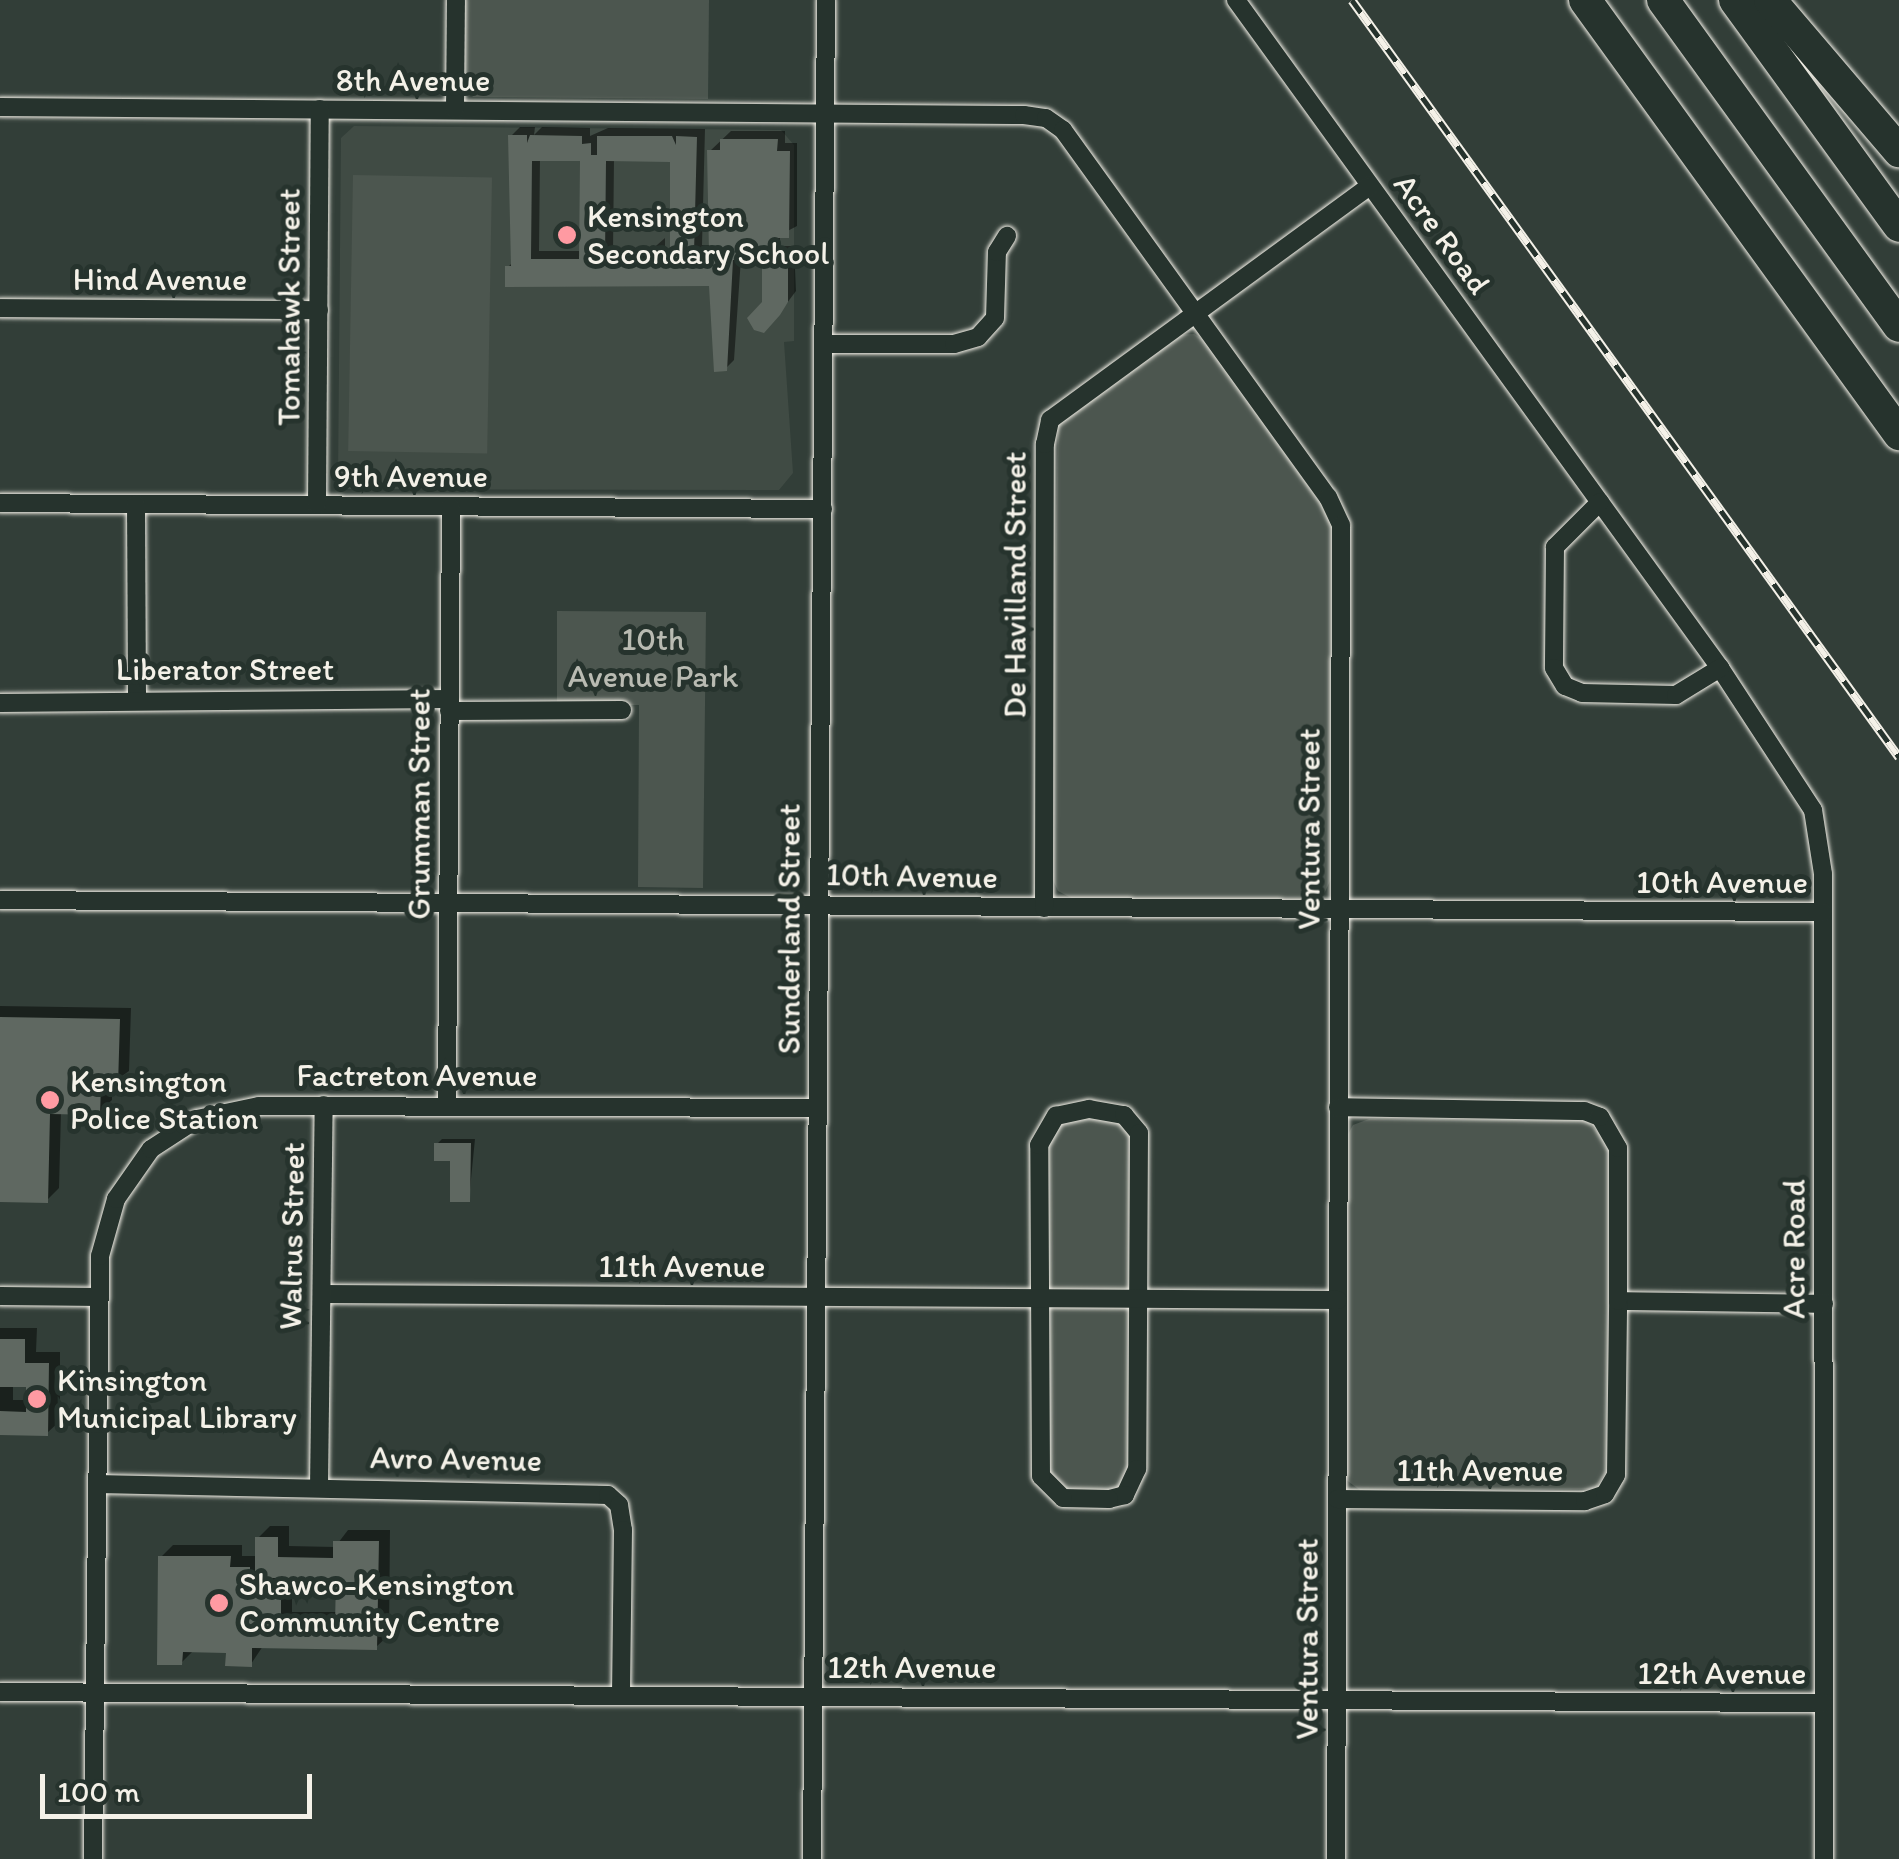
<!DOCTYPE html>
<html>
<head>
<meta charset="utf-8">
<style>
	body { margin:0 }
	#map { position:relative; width:1899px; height:1859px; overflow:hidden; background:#323e38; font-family:Itim,sans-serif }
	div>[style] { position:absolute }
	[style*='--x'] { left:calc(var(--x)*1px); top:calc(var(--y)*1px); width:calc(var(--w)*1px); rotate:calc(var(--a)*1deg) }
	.built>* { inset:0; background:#404b44 }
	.green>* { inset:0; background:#4c564f; transform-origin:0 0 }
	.shadow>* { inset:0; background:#0007 }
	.building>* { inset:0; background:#5f6861 }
	.roads { filter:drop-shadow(0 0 2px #f4f1e8) drop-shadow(0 0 2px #f4f1e8) }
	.minor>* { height:18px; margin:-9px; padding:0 9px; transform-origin:9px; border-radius:9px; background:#26332d }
	.motorway>* { height:32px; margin:-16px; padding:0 16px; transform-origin:16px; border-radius:16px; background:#26332d }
	.rail>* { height:9px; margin-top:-4.5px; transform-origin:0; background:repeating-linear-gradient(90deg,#26332d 0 15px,#f4f1e8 0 30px); box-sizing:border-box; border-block:2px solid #f4f1e8 }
	.dots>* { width:28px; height:28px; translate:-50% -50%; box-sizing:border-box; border:5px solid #26332d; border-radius:50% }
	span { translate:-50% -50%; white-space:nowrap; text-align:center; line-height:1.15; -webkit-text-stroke:10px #26332d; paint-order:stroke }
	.street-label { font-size:32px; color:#f4f1e8 }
	.poi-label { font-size:32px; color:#f4f1e8 }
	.left { translate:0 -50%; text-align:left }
	.park-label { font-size:32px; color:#b9bbb2 }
	.scale { position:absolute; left:40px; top:1774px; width:272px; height:45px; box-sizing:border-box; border:5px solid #f4f1e8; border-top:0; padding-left:12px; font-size:30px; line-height:35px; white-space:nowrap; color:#f4f1e8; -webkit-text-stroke:8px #26332d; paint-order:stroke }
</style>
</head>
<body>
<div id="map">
	<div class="built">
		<i style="clip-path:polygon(354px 126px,781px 130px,794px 145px,794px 341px,784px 342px,793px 473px,779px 490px,345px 489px,338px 481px,341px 138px)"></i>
	</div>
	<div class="green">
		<i style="clip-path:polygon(462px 0,709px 0,708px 99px,473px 97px,463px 85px)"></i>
		<i style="left:353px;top:175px;width:139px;height:276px;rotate:1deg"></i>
		<i style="clip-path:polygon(1194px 334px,1207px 342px,1332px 520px,1331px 879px,1324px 894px,1308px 900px,1075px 900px,1058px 891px,1050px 873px,1058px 422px,1176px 335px)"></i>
		<i style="clip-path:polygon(557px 611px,706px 612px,703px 888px,638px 887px,639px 705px,557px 705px)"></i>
		<i style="clip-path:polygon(1108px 1111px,1139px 1133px,1137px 1469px,1125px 1495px,1049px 1489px,1039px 1145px,1049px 1121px)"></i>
		<i style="clip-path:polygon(1369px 1119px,1586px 1120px,1610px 1145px,1607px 1470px,1595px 1489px,1361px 1491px,1345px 1479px,1345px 1140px,1353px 1125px)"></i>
	</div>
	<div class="shadow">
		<i style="clip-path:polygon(evenodd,520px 127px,535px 127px,534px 135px,542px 127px,590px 128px,590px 136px,608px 128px,705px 129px,702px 245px,711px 245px,710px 151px,731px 131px,785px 131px,785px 143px,797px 143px,797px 226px,780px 235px,780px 246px,794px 246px,796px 291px,775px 319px,764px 258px,741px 258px,734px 360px,725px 369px,711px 283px,508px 267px,513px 262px,511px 136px,520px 127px,540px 158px,583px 159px,582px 251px,539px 251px,540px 158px,520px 127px,614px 159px,673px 159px,672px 252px,665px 252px,665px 238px,649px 252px,613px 252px,614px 159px)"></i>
		<i style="clip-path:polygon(0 1006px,131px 1008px,129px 1071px,112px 1083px,112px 1100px,99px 1112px,61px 1112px,59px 1188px,47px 1200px,0 1199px)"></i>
		<i style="clip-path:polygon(442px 1139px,475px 1139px,469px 1199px,453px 1159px,437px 1144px)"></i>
		<i style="clip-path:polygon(evenodd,0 1328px,37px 1328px,36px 1352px,60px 1352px,60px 1421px,47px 1433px,0 1433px,0 1328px,13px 1384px,29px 1385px,29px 1400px,13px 1400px,13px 1384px)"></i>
		<i style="clip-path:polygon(evenodd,270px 1526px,289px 1526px,289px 1546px,335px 1547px,348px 1530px,390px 1530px,389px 1635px,376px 1647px,263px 1646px,251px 1664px,228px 1650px,194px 1650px,181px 1663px,161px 1557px,173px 1545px,242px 1545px,242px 1556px,257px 1556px,258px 1538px,270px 1526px,292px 1575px,339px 1576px,338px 1612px,292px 1612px,292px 1575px)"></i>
	</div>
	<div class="building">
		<i style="clip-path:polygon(evenodd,508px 135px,527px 135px,527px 143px,530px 135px,582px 136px,582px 144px,591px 143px,591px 155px,597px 155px,597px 136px,672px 136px,676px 145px,676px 136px,697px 137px,694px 253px,709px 253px,707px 150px,720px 150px,720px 139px,778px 139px,777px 151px,790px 151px,789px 238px,775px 238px,773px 247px,773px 254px,787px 254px,788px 266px,788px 302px,780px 315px,764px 333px,754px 330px,747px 318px,762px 302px,762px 260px,733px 260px,727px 371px,714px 372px,709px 286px,505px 287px,505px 266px,511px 266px,508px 135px,532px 161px,580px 161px,579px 259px,531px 259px,532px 161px,508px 135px,606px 161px,670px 162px,670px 260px,658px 260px,661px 251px,655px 245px,646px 252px,649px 260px,605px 259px,606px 161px)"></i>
		<i style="clip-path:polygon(0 1017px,120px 1019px,118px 1086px,101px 1085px,100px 1115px,50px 1114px,48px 1203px,0 1202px)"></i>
		<i style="clip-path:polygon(434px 1143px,471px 1143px,470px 1202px,450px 1202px,450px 1161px,434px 1161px)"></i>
		<i style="clip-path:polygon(0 1339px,25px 1339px,25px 1363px,49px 1363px,48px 1436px,0 1435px,0 1411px,26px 1412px,26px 1387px,0 1387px)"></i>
		<i style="clip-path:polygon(255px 1537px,278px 1537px,278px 1557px,333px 1558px,333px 1541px,379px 1541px,377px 1650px,252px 1648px,252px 1667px,225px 1666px,226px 1653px,183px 1652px,182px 1665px,157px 1665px,158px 1556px,231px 1556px,230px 1567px,250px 1567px,250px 1583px,281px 1584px,281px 1623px,335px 1624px,336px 1578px,255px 1578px)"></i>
	</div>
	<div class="roads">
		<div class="minor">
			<i style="--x:1236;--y:0;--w:825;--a:54.07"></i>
			<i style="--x:1720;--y:668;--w:170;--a:56.8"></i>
			<i style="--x:1813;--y:810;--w:65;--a:81.1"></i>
			<i style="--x:1823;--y:874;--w:985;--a:89.94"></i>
			<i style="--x:0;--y:107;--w:1024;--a:0.45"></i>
			<i style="--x:1024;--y:115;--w:22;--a:8"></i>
			<i style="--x:1046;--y:118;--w:21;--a:35"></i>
			<i style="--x:1063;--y:130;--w:453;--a:54.2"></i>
			<i style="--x:1328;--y:497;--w:31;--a:65"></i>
			<i style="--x:1341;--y:525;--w:1334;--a:90.21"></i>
			<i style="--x:455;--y:110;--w:110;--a:-89.5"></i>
			<i style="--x:0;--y:308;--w:319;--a:0.4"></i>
			<i style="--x:824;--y:344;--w:130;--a:0"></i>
			<i style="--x:954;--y:344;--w:25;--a:-16"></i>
			<i style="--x:978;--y:337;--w:25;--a:-48"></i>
			<i style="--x:995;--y:318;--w:66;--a:-88.3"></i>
			<i style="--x:997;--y:252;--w:19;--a:-58"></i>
			<i style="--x:1600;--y:502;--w:64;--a:135"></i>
			<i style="--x:1555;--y:547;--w:121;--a:90.5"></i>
			<i style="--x:1554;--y:668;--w:21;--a:59"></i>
			<i style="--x:1565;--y:686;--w:18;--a:22"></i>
			<i style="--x:1582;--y:693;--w:94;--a:1.2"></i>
			<i style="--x:1676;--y:695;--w:52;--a:-31.5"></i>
			<i style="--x:0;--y:503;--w:823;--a:0.42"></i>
			<i style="--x:136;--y:504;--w:194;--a:89.7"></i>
			<i style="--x:317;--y:505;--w:396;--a:-89.6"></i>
			<i style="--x:0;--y:703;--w:449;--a:-0.5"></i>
			<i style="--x:449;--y:711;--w:173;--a:-0.3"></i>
			<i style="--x:0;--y:900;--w:1823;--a:0.38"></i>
			<i style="--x:1044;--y:908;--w:464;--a:-89.9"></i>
			<i style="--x:1045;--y:444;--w:25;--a:-78"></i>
			<i style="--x:1050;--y:420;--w:396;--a:-36.2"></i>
			<i style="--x:447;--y:1103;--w:596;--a:-89.62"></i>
			<i style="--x:1089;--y:1109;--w:36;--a:10"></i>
			<i style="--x:1124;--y:1115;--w:23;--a:50"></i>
			<i style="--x:1139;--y:1133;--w:336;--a:90.3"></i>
			<i style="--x:1137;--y:1469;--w:29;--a:115"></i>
			<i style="--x:1125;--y:1495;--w:16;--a:166"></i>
			<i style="--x:1109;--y:1499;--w:46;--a:-178.8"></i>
			<i style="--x:1063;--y:1498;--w:31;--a:-135"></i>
			<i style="--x:1041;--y:1476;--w:331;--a:-90.3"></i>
			<i style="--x:1039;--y:1145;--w:34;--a:-60"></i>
			<i style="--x:1056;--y:1116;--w:34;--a:-12"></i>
			<i style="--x:322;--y:1294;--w:1016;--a:0.34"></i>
			<i style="--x:0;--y:1296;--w:100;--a:0.6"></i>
			<i style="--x:1618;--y:1301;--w:206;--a:0.8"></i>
			<i style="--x:97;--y:1484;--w:511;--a:1.23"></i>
			<i style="--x:608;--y:1495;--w:15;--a:42"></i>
			<i style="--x:619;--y:1505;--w:25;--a:81"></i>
			<i style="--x:623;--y:1530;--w:166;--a:90.7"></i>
			<i style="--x:319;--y:1487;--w:382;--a:-89.3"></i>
			<i style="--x:1337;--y:1499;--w:248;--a:0.5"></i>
			<i style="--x:1585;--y:1501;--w:21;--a:-19"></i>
			<i style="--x:1605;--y:1494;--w:22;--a:-60"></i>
			<i style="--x:1616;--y:1475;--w:174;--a:-89.3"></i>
			<i style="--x:1618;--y:1301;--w:153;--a:-90"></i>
			<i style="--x:1618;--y:1148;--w:36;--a:-120"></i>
			<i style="--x:1600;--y:1117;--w:17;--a:-159"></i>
			<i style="--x:1584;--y:1111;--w:246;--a:-179.1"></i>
			<i style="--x:0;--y:1692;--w:1824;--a:0.35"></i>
			<i style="--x:93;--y:1859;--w:603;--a:-89.33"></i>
			<i style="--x:100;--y:1256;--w:59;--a:-74.3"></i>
			<i style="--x:116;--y:1199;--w:61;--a:-55"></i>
			<i style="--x:151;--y:1149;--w:55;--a:-33.1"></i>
			<i style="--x:197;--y:1119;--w:63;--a:-11.8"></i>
			<i style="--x:259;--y:1106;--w:559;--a:0.2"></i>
			<i style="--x:812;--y:1859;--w:1859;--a:-89.57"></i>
		</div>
		<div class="motorway">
			<i style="--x:1585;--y:0;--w:536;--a:54.11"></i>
			<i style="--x:1663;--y:0;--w:402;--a:54.1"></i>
			<i style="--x:1735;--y:0;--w:279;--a:54"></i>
			<i style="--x:1770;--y:0;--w:199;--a:49.5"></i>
		</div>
	</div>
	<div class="rail">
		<i style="--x:1352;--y:0;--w:934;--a:54.15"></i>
	</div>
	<div class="dots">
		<i style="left:567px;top:235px;background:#ff9aa2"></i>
		<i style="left:50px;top:1100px;background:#ff9aa2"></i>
		<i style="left:37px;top:1399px;background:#ff9aa2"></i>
		<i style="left:219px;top:1603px;background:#ff9aa2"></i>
	</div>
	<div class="street-label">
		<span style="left:413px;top:80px">8th Avenue</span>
		<span style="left:1442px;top:234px;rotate:54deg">Acre Road</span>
		<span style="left:160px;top:279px">Hind Avenue</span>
		<span style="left:289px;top:307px;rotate:-90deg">Tomahawk Street</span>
		<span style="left:411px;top:476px">9th Avenue</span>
		<span style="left:1015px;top:585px;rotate:-90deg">De Havilland Street</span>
		<span style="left:225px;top:669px">Liberator Street</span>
		<span style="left:419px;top:804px;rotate:-90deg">Grumman Street</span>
		<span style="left:1309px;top:829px;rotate:-90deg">Ventura Street</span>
		<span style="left:912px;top:876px;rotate:1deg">10th Avenue</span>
		<span style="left:1722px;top:882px">10th Avenue</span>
		<span style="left:789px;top:929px;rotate:-90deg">Sunderland Street</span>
		<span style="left:417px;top:1075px">Factreton Avenue</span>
		<span style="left:292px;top:1236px;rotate:-89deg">Walrus Street</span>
		<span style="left:1794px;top:1249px;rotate:-90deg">Acre Road</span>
		<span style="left:682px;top:1266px">11th Avenue</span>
		<span style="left:456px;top:1459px;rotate:1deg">Avro Avenue</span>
		<span style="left:1480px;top:1470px">11th Avenue</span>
		<span style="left:1307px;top:1639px;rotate:-90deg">Ventura Street</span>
		<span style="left:912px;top:1667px">12th Avenue</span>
		<span style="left:1722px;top:1673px">12th Avenue</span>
	</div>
	<div class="poi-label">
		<span class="left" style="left:587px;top:235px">Kensington<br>Secondary School</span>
		<span class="left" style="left:70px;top:1100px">Kensington<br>Police Station</span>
		<span class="left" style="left:57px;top:1399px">Kinsington<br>Municipal Library</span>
		<span class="left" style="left:239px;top:1603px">Shawco-Kensington<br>Community Centre</span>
	</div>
	<div class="park-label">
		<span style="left:653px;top:658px">10th<br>Avenue Park</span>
	</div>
	<div class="scale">100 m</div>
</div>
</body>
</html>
